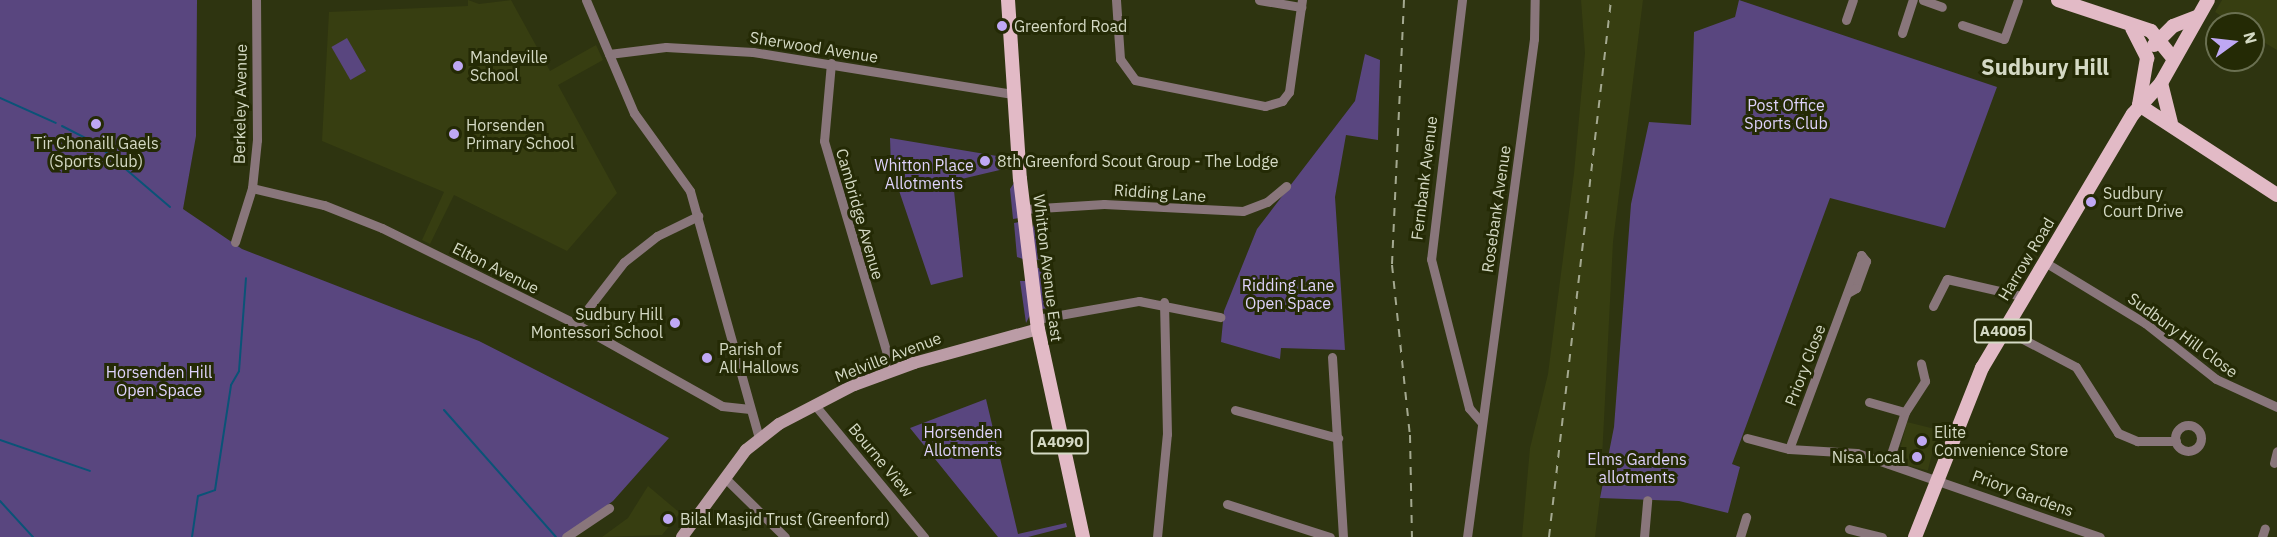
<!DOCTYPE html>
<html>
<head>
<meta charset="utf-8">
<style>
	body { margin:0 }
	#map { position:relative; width:2277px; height:537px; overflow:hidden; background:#2e3410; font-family:"IBM Plex Sans",sans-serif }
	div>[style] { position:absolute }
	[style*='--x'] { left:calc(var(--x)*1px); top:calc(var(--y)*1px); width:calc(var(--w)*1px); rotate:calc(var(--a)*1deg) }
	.built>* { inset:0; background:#373e11; transform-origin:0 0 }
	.green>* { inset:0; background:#59467f; transform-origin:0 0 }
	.stream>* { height:2px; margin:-1px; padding:0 1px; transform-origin:1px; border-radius:1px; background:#0a5377 }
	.street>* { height:9px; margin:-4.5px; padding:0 4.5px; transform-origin:4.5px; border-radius:4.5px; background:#89767b }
	.street>.ring { margin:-4.5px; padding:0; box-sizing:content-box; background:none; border:9px solid #89767b; border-radius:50% }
	.secondary>* { height:12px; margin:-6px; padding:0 6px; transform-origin:6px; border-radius:6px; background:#bb9ca6 }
	.primary>* { height:14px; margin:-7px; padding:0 7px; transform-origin:7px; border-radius:7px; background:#e2bac6 }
	.rail>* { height:2px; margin-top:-1px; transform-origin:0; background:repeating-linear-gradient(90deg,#a4a990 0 8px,transparent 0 16px) }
	.dots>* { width:16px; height:16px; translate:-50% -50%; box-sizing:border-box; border:3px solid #242a05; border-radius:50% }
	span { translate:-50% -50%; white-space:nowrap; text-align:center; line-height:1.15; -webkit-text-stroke:6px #242a05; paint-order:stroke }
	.shield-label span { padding:2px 4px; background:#242a05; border:2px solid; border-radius:4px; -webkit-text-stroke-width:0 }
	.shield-label { font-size:15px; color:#d4d9c4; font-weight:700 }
	.poi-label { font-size:16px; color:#d4d9c4 }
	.left { translate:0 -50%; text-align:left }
	.right { translate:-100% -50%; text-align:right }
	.street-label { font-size:16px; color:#d4d9c4 }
	.park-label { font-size:16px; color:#dfd3fc }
	.district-label { font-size:22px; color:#d4d9c4; font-weight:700 }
	.north { position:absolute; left:2205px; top:12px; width:60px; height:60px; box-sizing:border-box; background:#242a05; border:2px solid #6a7051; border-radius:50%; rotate:75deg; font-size:16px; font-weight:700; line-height:24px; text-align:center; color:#d4d9c4 }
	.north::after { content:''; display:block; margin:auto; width:21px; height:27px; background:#bfa8f4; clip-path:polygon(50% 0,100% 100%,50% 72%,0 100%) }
</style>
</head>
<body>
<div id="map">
	<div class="built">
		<i style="clip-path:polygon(468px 0,479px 4px,511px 0,550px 71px,596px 45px,603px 60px,558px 85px,617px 193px,567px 251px,454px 195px,430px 244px,422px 240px,444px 192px,322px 141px,329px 12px,468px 6px)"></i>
		<i style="clip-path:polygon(1581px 0,1643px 0,1613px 242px,1600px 498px,1595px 537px,1522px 537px,1530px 448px,1548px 374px,1574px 173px,1585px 53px)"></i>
		<i style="clip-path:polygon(2222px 0,2277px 0,2277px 50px,2253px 36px,2253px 24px,2234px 24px,2215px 12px)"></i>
		<i style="left:1907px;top:422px;width:32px;height:42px;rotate:14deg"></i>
		<i style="clip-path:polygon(648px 486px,680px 513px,662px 535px,602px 537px,628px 518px)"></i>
	</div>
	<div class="green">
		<i style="clip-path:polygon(0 0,197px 0,196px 136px,183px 209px,242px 249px,479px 341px,669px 438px,613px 501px,564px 537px,0 537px)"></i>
		<i style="clip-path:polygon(1739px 0,1997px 87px,1945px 228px,1830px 198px,1732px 464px,1740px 467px,1728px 513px,1679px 501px,1600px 498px,1614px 427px,1631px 204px,1649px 122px,1691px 125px,1694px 32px,1735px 17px)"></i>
		<i style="left:347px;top:38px;width:38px;height:18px;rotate:60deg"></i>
		<i style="clip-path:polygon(1365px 54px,1380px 60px,1378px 140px,1346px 135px,1335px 197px,1345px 350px,1281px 348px,1280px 359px,1221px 342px,1224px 311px,1257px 229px,1355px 101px)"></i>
		<i style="clip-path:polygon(890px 138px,1003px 157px,1004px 169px,953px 181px,963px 277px,931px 285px,891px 167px)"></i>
		<i style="clip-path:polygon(1014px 183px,1019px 218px,1013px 219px,1010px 189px)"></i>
		<i style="clip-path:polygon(1037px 216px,1042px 259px,1035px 260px,1032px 230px)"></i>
		<i style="clip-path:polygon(1019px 222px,1024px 259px,1023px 259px,1017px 257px,1014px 223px)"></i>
		<i style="clip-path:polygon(1036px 268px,1043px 268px,1048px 308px,1042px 309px)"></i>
		<i style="clip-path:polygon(1020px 281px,1026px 281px,1031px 313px,1026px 323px)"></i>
		<i style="clip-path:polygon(986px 399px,1018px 534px,1066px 523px,1067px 527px,1028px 537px,998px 537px,910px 428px)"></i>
	</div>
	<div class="stream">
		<i style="--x:0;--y:98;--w:61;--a:24.1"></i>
		<i style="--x:62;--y:126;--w:36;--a:27"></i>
		<i style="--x:94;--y:142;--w:100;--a:40.5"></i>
		<i style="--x:444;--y:410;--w:169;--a:48.6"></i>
		<i style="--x:0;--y:440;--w:95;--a:19"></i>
		<i style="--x:0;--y:501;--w:49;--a:47.5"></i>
		<i style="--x:192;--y:537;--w:41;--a:-81.7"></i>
		<i style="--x:198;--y:496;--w:18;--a:-19"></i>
		<i style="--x:215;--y:490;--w:106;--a:-81.3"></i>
		<i style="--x:231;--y:385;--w:16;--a:-60"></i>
		<i style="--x:239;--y:371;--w:93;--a:-85.7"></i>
	</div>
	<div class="street">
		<i style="--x:586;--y:0;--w:123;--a:67"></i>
		<i style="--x:634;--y:113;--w:96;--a:54.3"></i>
		<i style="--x:690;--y:191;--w:256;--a:74.4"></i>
		<i style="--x:1116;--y:0;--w:59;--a:86.1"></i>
		<i style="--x:1120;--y:59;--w:26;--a:54"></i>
		<i style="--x:1135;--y:80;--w:133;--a:11.3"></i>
		<i style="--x:1265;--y:106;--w:18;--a:-16"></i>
		<i style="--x:1282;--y:101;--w:11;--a:-52"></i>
		<i style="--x:1289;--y:92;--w:93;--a:-82"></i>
		<i style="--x:1259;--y:0;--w:43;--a:9.5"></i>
		<i style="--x:1462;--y:0;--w:261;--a:96.8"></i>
		<i style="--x:1431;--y:259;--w:154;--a:75.7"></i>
		<i style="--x:1469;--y:408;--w:18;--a:49"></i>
		<i style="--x:1923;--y:0;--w:20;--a:20"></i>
		<i style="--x:1846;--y:20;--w:21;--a:-71"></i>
		<i style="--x:1962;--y:25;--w:44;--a:18.4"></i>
		<i style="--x:2004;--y:39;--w:41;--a:-70.3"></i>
		<i style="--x:1902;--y:33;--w:35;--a:-72"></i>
		<i style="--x:609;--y:54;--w:57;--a:-7"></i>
		<i style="--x:666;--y:47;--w:87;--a:3.3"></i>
		<i style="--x:753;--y:52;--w:263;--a:9.2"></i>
		<i style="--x:831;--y:63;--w:78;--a:95.1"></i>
		<i style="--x:824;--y:141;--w:240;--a:73.5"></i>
		<i style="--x:252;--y:188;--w:74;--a:13.3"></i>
		<i style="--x:324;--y:205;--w:62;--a:21.6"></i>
		<i style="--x:382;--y:228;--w:216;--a:26.3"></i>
		<i style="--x:576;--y:324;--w:167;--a:29.3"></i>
		<i style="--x:722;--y:406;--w:28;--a:6"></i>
		<i style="--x:1024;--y:209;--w:80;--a:-3.6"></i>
		<i style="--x:1104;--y:204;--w:139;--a:2.9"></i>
		<i style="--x:1243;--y:211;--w:26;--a:-21"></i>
		<i style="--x:1267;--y:202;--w:25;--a:-40"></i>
		<i style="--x:235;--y:242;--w:57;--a:-72.5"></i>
		<i style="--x:252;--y:188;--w:48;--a:-84.1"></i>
		<i style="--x:257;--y:140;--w:140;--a:-90.4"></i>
		<i style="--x:2043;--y:261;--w:119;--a:31.3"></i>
		<i style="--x:2145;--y:323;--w:90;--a:38.3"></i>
		<i style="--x:2216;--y:379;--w:67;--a:24.7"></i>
		<i style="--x:1933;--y:306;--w:30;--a:-63"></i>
		<i style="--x:1947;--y:279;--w:77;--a:12.8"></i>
		<i style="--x:1037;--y:319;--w:104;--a:-10"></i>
		<i style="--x:1139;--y:301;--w:83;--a:11.2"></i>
		<i style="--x:576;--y:324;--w:78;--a:-52.3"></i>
		<i style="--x:624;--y:262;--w:42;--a:-38.2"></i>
		<i style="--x:657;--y:236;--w:46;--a:-26"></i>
		<i style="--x:2004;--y:329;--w:81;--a:27.8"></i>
		<i style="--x:2076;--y:367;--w:78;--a:57.5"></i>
		<i style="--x:2118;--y:433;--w:21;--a:23"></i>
		<i style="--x:2137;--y:441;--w:39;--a:0"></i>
		<i style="--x:1332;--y:357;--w:180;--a:86.5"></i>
		<i style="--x:1869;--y:402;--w:37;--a:16"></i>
		<i style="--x:1905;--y:412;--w:54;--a:108.4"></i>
		<i style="--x:814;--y:404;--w:173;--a:50.4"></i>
		<i style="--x:1235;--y:410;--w:107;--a:15.2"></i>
		<i style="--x:1905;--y:412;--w:37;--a:-57"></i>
		<i style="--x:1925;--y:381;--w:18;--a:-103"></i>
		<i class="ring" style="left:2175px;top:425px;width:17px;height:17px"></i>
		<i style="--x:1747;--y:438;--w:43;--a:14.7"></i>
		<i style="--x:1789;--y:449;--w:68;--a:3.4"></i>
		<i style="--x:1857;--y:453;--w:257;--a:19.1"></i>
		<i style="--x:1789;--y:449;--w:207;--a:-69.6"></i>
		<i style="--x:1861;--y:255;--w:8;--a:50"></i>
		<i style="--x:1866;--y:261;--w:29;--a:110"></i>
		<i style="--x:1856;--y:288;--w:8;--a:150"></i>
		<i style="--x:2274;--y:463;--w:12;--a:-76"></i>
		<i style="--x:725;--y:478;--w:84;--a:44.5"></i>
		<i style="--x:1227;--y:504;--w:108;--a:17.8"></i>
		<i style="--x:1849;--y:529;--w:34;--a:14"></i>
		<i style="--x:566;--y:537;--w:52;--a:-34"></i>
		<i style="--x:1157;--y:537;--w:103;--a:-84.5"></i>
		<i style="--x:1167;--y:434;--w:132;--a:-91.3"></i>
		<i style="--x:1467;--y:537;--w:502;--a:-82.34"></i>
		<i style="--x:1534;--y:39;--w:39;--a:-89"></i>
		<i style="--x:1644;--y:537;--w:37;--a:-85"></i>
		<i style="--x:1740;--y:537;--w:21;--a:-73"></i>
		<i style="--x:2262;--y:537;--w:9;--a:-72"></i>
	</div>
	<div class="secondary">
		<i style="--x:682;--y:537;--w:108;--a:-53.7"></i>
		<i style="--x:746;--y:450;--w:42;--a:-38.2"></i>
		<i style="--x:779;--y:424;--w:85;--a:-27.5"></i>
		<i style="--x:854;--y:385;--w:64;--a:-20.1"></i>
		<i style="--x:914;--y:363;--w:129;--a:-15.3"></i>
	</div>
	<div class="primary">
		<i style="--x:1008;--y:0;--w:179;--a:86.2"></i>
		<i style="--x:1020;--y:179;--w:151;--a:83.2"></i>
		<i style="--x:1038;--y:329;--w:213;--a:77.8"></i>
		<i style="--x:2058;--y:0;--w:98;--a:18.4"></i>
		<i style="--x:2151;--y:31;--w:35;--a:51"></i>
		<i style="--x:2132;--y:28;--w:34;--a:63"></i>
		<i style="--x:2147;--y:58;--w:48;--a:99.7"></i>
		<i style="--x:2154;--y:45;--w:27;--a:-45"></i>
		<i style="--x:2173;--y:26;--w:25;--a:-21"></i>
		<i style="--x:2161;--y:83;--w:41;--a:76"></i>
		<i style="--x:2139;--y:105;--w:165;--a:33.1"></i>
		<i style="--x:1915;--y:537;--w:182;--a:-68.4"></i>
		<i style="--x:1982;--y:368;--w:295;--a:-59.3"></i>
		<i style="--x:2133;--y:114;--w:42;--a:-47.9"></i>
		<i style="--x:2161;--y:83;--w:95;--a:-60.5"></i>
	</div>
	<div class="rail">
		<i style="--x:1404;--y:0;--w:265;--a:92.6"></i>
		<i style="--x:1392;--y:265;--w:171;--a:84"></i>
		<i style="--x:1410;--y:435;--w:102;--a:88.9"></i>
		<i style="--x:1549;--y:537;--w:541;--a:-83.41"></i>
	</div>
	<div class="dots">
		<i style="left:1002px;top:26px;background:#bfa8f4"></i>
		<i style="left:458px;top:66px;background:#bfa8f4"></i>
		<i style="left:96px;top:124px;background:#bfa8f4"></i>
		<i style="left:454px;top:134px;background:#bfa8f4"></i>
		<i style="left:985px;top:161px;background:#bfa8f4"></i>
		<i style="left:2091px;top:202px;background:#bfa8f4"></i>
		<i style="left:675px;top:323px;background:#bfa8f4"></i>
		<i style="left:707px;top:358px;background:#bfa8f4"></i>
		<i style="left:1922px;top:441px;background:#bfa8f4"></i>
		<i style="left:1917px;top:457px;background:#bfa8f4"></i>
		<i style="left:668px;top:519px;background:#bfa8f4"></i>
	</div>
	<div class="shield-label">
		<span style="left:2003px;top:331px">A4005</span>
		<span style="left:1060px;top:442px">A4090</span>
	</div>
	<div class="poi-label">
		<span class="left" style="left:1014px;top:26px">Greenford Road</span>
		<span class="left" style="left:470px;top:66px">Mandeville<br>School</span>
		<span class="left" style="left:466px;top:134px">Horsenden<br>Primary School</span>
		<span style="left:96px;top:152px">Tir Chonaill Gaels<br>(Sports Club)</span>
		<span class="left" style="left:997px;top:161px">8th Greenford Scout Group - The Lodge</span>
		<span class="left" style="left:2103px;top:202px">Sudbury<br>Court Drive</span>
		<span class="right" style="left:663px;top:323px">Sudbury Hill<br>Montessori School</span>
		<span class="left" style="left:719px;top:358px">Parish of<br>All Hallows</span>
		<span class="left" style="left:1934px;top:441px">Elite<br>Convenience Store</span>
		<span class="right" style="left:1905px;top:457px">Nisa Local</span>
		<span class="left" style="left:680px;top:519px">Bilal Masjid Trust (Greenford)</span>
	</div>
	<div class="street-label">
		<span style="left:814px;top:47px;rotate:9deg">Sherwood Avenue</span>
		<span style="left:240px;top:104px;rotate:-89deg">Berkeley Avenue</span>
		<span style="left:1424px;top:178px;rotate:-83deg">Fernbank Avenue</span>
		<span style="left:1160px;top:193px;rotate:4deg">Ridding Lane</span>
		<span style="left:1496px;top:209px;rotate:-82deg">Rosebank Avenue</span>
		<span style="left:860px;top:214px;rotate:74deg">Cambridge Avenue</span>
		<span style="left:2026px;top:259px;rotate:-59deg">Harrow Road</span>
		<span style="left:496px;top:268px;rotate:27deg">Elton Avenue</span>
		<span style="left:1048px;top:268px;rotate:83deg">Whitton Avenue East</span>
		<span style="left:2183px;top:335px;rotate:36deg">Sudbury Hill Close</span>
		<span style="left:888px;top:357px;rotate:-21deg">Melville Avenue</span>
		<span style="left:1805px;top:365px;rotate:-69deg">Priory Close</span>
		<span style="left:881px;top:460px;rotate:50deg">Bourne View</span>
		<span style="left:2023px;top:493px;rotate:20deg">Priory Gardens</span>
	</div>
	<div class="park-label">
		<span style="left:1786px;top:114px">Post Office<br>Sports Club</span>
		<span style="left:924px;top:174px">Whitton Place<br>Allotments</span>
		<span style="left:1288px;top:294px">Ridding Lane<br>Open Space</span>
		<span style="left:159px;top:381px">Horsenden Hill<br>Open Space</span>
		<span style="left:963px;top:441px">Horsenden<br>Allotments</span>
		<span style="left:1637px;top:468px">Elms Gardens<br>allotments</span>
	</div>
	<div class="district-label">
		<span style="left:2045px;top:67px">Sudbury Hill</span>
	</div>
	<div class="north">N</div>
</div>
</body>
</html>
